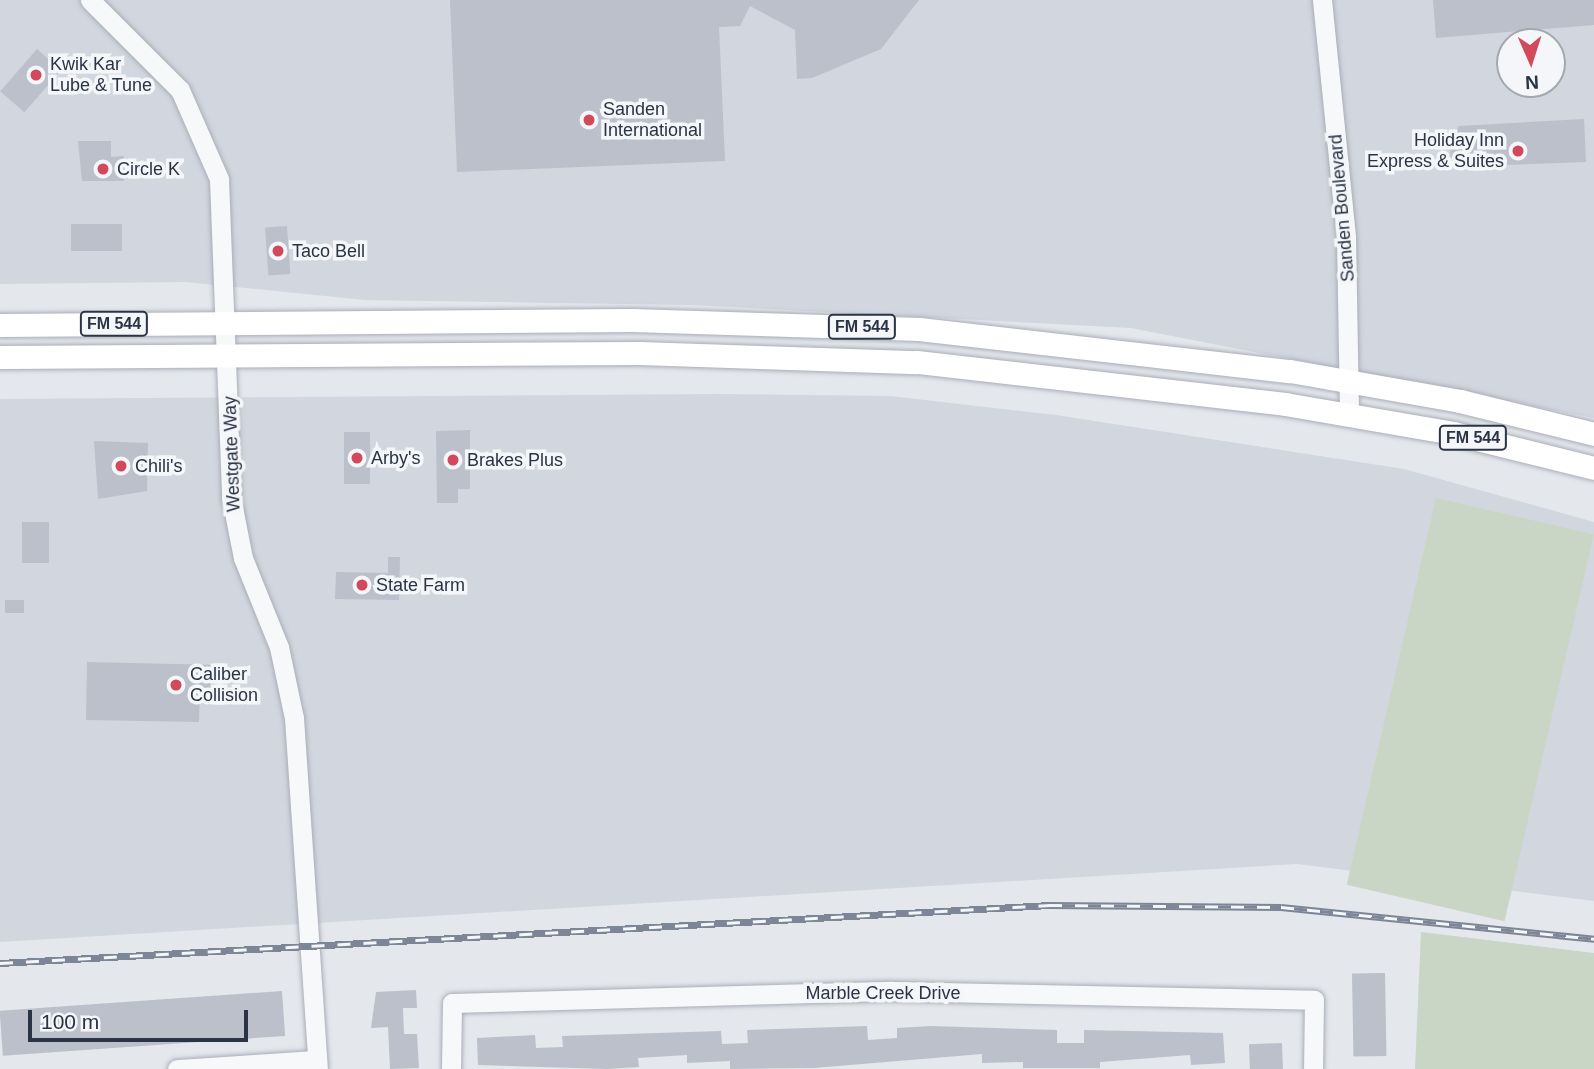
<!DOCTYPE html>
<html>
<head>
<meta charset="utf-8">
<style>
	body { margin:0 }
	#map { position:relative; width:1594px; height:1069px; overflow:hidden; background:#e4e7ec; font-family:Arial,sans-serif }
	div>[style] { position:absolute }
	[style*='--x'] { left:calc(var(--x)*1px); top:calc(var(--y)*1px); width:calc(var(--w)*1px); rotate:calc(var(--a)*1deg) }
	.built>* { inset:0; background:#d2d6de }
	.green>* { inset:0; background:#c9d6c5; transform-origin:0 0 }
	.building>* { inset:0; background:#bbc0ca; transform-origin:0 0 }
	.roads { filter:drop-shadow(0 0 2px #a9aeb7) drop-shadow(0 0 2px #a9aeb7) }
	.minor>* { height:19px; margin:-9.5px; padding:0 9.5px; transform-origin:9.5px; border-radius:9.5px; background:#f7f8fa }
	.major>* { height:23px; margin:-11.5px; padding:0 11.5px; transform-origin:11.5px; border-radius:11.5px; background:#fff }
	.rail>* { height:7px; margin-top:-3.5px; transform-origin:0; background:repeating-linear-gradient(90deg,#f4f6f9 0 13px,#7d8696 0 26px); box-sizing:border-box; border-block:2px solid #7d8696 }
	.dots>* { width:19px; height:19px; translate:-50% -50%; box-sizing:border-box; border:4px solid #f4f6f9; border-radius:50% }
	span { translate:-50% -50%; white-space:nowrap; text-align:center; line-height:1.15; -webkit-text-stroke:7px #f4f6f9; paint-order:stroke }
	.shield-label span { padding:2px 5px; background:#f4f6f9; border:2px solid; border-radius:5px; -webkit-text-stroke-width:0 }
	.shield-label { font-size:16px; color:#2b3445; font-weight:700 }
	.poi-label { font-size:18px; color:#2b3445 }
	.left { translate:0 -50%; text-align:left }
	.right { translate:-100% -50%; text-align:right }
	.street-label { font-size:18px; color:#2b3445 }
	.north { position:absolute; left:1496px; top:28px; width:70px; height:70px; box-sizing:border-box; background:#f4f6f9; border:2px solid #a4a8b1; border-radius:50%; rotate:177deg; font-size:19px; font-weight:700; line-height:28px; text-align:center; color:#2b3445 }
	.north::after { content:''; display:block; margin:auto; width:24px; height:32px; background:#d1495b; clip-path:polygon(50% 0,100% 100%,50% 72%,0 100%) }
	.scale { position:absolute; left:28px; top:1010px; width:220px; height:32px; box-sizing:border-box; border:4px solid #2b3445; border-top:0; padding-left:9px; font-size:21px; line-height:24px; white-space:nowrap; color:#2b3445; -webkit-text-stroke:5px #f4f6f9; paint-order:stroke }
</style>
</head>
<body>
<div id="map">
	<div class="built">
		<i style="clip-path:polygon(evenodd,0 0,1594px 0,1594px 418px,1131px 328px,691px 305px,365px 300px,186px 282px,0 284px,0 0,1510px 42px,1552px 42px,1552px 84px,1510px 84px,1510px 42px)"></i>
		<i style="clip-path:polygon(718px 394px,890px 396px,1056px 415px,1404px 469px,1594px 522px,1594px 901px,1297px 864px,0 942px,0 399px)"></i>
	</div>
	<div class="green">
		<i style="left:1436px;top:498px;width:162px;height:397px;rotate:13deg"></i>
		<i style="clip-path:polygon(1421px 932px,1594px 953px,1594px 1069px,1415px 1069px)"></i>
	</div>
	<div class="building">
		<i style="clip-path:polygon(450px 0,919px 0,881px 49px,812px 78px,797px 79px,795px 30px,750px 6px,740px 26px,719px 27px,725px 161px,457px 172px)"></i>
		<i style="clip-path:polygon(1433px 0,1594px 0,1594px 25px,1436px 38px)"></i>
		<i style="left:37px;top:49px;width:32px;height:56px;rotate:41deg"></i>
		<i style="clip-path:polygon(1584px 119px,1586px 162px,1451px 167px,1450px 140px,1459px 126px)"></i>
		<i style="clip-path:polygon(78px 141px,111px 141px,111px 157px,124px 156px,124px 181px,82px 181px)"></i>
		<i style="left:122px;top:224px;width:27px;height:51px;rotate:90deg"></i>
		<i style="left:287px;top:226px;width:48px;height:22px;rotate:86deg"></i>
		<i style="clip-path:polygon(470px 430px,470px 489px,458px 489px,458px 503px,437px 503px,436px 431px)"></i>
		<i style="left:344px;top:432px;width:26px;height:52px"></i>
		<i style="clip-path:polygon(94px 441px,148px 443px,147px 491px,98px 499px)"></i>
		<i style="left:22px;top:522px;width:27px;height:41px"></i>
		<i style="clip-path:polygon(388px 557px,400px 557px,399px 600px,335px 599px,336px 572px,388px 573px)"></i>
		<i style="left:5px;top:600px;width:19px;height:13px"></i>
		<i style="clip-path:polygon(87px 662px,220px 665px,219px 688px,200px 688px,199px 722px,86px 720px)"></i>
		<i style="left:1385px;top:973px;width:83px;height:33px;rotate:89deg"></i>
		<i style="clip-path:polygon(416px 990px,417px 1008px,403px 1008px,404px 1034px,417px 1034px,419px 1068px,390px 1069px,388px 1027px,371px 1028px,376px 992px)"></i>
		<i style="left:282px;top:991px;width:45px;height:283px;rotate:86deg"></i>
		<i style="clip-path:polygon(867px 1026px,868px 1040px,897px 1038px,897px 1028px,931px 1026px,1057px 1030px,1057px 1043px,1084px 1043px,1084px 1030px,1223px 1033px,1225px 1063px,1191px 1065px,1190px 1055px,1100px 1062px,1100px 1068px,1023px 1068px,1023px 1062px,982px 1063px,982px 1054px,814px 1068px,730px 1069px,730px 1061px,687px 1063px,687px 1055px,638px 1058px,639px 1067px,607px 1069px,478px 1065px,477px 1038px,535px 1035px,536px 1048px,563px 1047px,562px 1036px,721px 1031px,722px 1044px,748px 1043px,747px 1030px)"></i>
		<i style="left:1282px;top:1043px;width:26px;height:33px;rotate:88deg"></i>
	</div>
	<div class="roads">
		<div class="minor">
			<i style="--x:90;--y:0;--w:127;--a:45"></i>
			<i style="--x:180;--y:90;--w:97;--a:66.3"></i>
			<i style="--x:219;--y:179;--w:318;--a:87.8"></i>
			<i style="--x:231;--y:497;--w:62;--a:78.9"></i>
			<i style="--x:243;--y:558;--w:96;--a:68"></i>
			<i style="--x:279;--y:647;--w:73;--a:78.1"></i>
			<i style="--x:294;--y:718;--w:352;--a:86.1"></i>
			<i style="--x:1322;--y:0;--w:239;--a:84.2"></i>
			<i style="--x:1346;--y:238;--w:178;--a:89"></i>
			<i style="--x:177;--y:1069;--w:140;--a:-3.7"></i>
			<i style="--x:451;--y:1069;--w:66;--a:-89.1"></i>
			<i style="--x:452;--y:1003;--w:441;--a:-1.6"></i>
			<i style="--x:893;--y:991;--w:421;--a:1.2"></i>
			<i style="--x:1314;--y:1000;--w:69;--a:90.8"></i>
		</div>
		<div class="major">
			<i style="--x:0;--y:325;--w:632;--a:-0.45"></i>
			<i style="--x:632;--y:320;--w:287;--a:1.8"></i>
			<i style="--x:919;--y:329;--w:373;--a:6.5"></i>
			<i style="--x:1290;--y:371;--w:173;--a:10"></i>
			<i style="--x:1460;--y:401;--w:138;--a:13.8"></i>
			<i style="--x:0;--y:357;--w:639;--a:-0.36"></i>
			<i style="--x:639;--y:353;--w:278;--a:1.9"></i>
			<i style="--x:917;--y:362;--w:370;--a:6.5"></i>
			<i style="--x:1285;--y:404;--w:170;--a:9.8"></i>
			<i style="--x:1453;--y:433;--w:145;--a:13.9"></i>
		</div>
	</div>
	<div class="rail">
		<i style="--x:0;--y:963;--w:1051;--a:-3.16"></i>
		<i style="--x:1049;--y:905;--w:232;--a:0.5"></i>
		<i style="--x:1281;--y:907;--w:315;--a:5.8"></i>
	</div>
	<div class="dots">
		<i style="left:36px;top:75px;background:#d1495b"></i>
		<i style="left:589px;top:120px;background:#d1495b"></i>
		<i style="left:1518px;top:151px;background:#d1495b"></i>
		<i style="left:103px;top:169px;background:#d1495b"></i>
		<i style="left:278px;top:251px;background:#d1495b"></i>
		<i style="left:357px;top:458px;background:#d1495b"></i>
		<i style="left:453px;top:460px;background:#d1495b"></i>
		<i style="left:121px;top:466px;background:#d1495b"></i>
		<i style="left:362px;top:585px;background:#d1495b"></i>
		<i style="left:176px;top:685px;background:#d1495b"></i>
	</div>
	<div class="shield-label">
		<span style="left:114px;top:324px">FM 544</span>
		<span style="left:862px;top:327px">FM 544</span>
		<span style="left:1473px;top:438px">FM 544</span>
	</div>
	<div class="poi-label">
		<span class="left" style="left:50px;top:75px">Kwik Kar<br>Lube &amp; Tune</span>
		<span class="left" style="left:603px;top:120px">Sanden<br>International</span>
		<span class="right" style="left:1504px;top:151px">Holiday Inn<br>Express &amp; Suites</span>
		<span class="left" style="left:117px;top:169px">Circle K</span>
		<span class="left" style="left:292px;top:251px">Taco Bell</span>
		<span class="left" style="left:371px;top:458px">Arby's</span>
		<span class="left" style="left:467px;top:460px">Brakes Plus</span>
		<span class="left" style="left:135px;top:466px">Chili's</span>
		<span class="left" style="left:376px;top:585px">State Farm</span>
		<span class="left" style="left:190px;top:685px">Caliber<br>Collision</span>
	</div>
	<div class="street-label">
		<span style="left:1342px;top:208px;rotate:-95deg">Sanden Boulevard</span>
		<span style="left:232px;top:454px;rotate:-92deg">Westgate Way</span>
		<span style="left:883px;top:993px">Marble Creek Drive</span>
	</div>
	<div class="north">N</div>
	<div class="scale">100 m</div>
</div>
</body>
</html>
